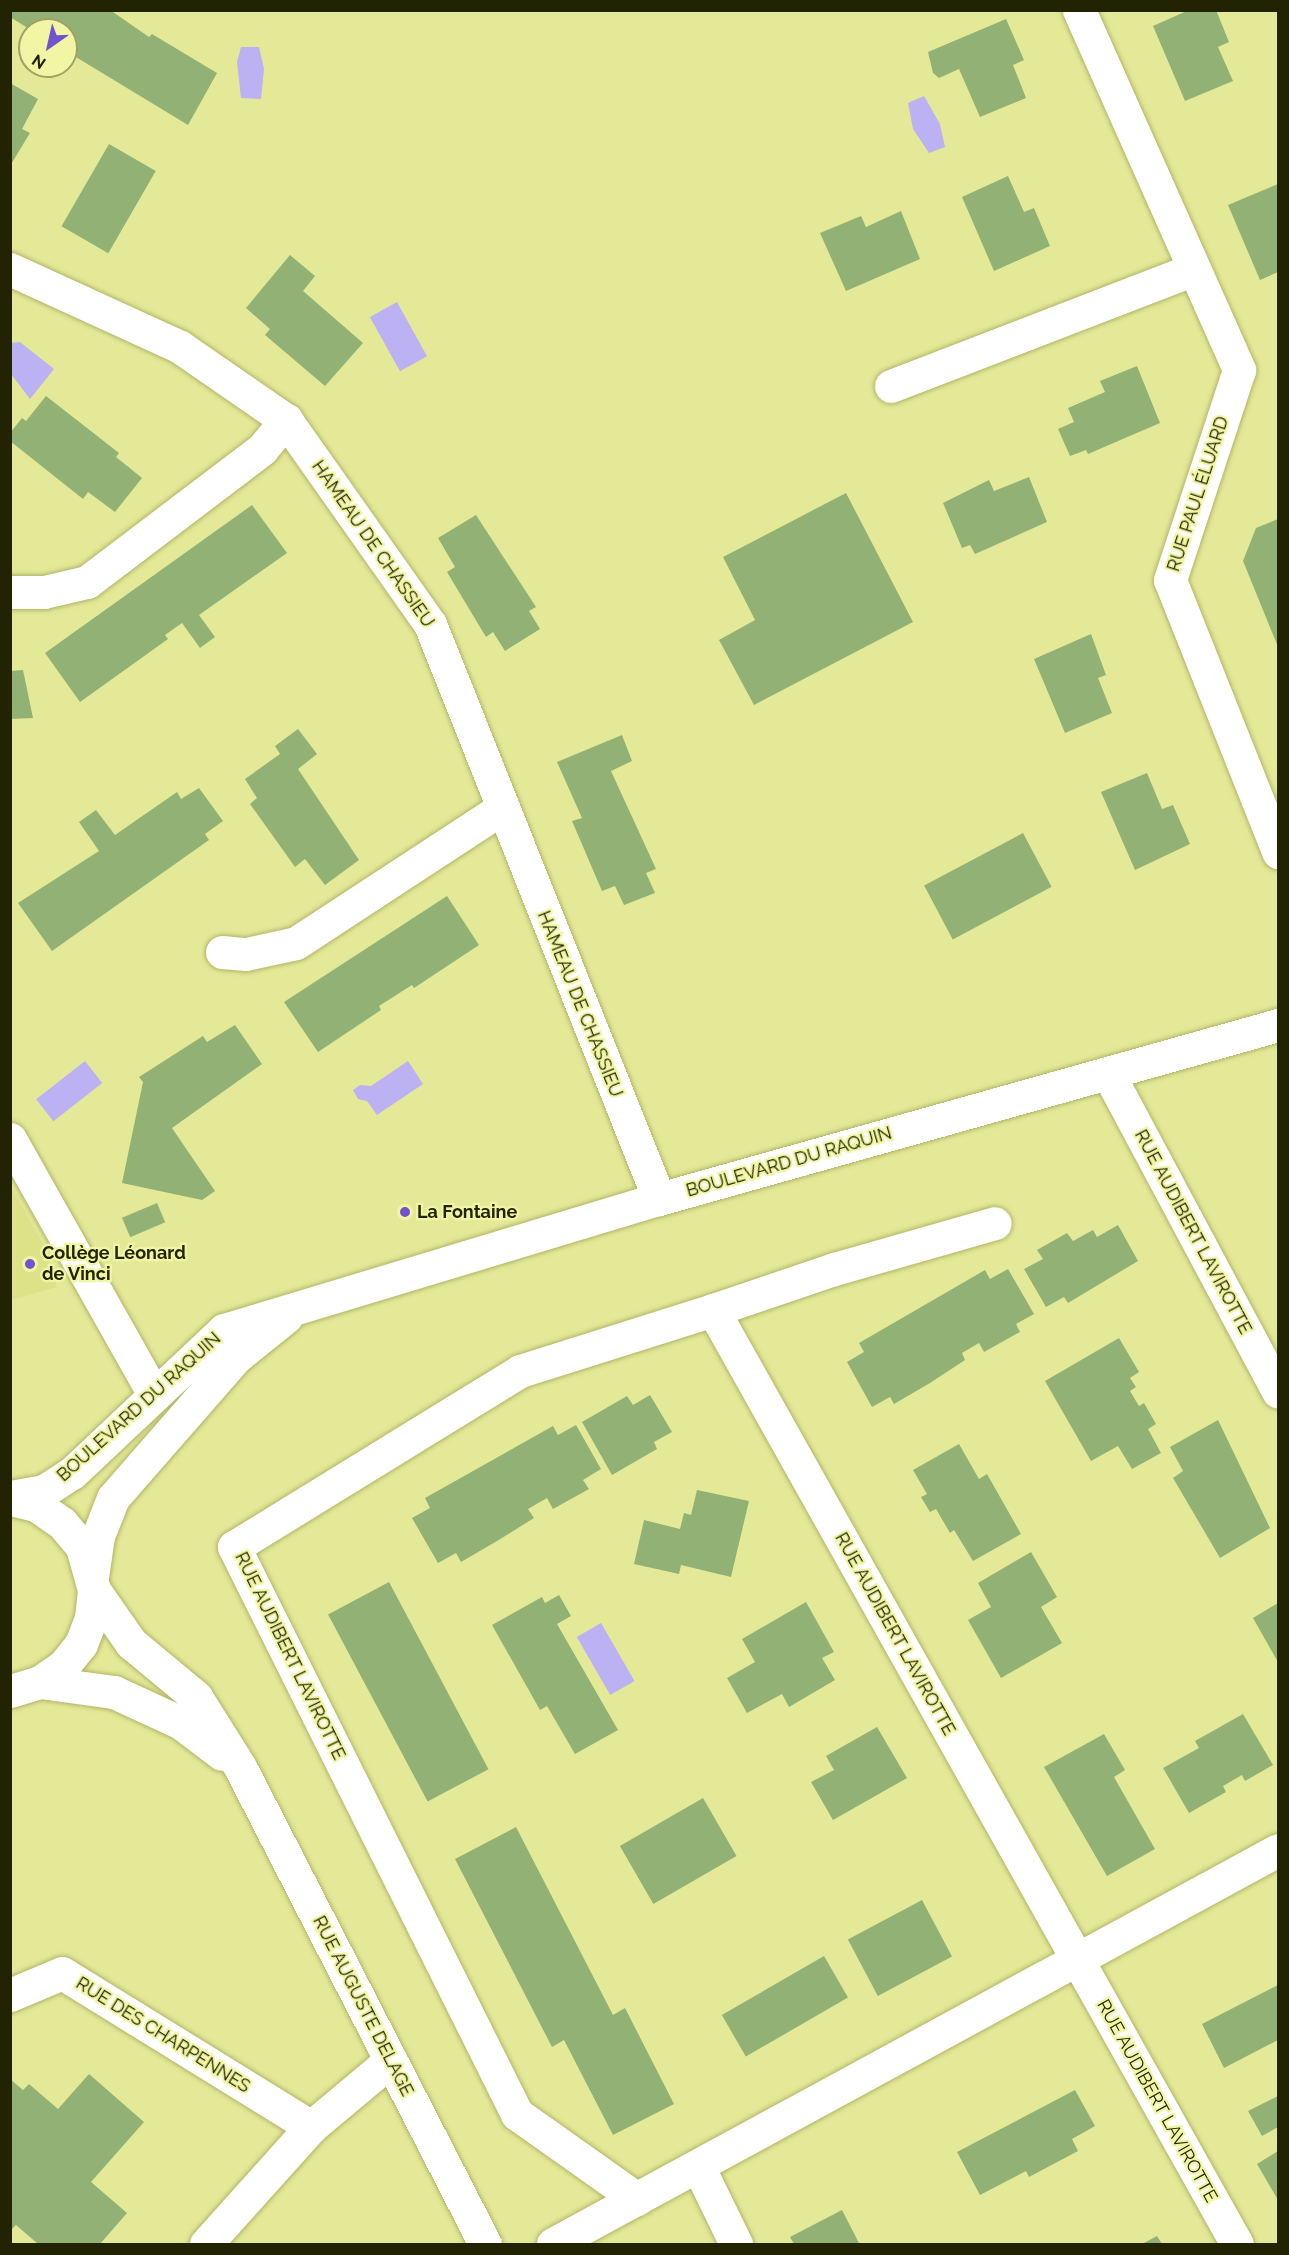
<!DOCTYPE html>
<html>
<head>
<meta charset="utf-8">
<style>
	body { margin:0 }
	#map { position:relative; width:1289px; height:2255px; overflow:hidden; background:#e4e998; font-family:Raleway,sans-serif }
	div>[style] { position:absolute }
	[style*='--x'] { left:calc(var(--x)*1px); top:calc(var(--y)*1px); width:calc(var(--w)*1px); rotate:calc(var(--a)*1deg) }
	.built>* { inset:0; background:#dde288 }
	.water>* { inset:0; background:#bcb1f3; transform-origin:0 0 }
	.building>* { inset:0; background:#91b274; transform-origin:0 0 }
	.roads { filter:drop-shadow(0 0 2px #b1b566) drop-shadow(0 0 2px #b1b566) }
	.minor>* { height:33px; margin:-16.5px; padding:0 16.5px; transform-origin:16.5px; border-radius:16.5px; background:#fff }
	.dots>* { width:16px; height:16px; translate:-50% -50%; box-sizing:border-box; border:3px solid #f1f6a5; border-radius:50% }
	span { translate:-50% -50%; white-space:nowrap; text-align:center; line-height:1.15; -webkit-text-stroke:4.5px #f1f6a5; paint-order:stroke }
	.street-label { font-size:18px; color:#222302 }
	.poi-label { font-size:18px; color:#222302; font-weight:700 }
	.left { translate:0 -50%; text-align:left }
	.frame { position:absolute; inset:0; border:12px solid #222302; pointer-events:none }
	.north { position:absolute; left:18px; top:18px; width:60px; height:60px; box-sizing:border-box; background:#f1f6a5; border:2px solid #9ea264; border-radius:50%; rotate:214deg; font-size:16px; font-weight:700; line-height:24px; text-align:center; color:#222302 }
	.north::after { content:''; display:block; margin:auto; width:21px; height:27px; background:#7353cd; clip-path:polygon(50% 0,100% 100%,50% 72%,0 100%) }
</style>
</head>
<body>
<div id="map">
	<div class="built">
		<i style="clip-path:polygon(11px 1187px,42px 1242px,57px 1287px,11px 1300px)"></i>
	</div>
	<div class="water">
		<i style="clip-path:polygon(241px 47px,259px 47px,264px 69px,261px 99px,241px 98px,237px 62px)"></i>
		<i style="clip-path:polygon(924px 96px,940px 124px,945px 147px,929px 153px,913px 129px,908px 103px)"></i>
		<i style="left:397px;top:302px;width:62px;height:31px;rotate:61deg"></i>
		<i style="clip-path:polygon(20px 342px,54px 369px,30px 399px,11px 374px,11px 343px)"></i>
		<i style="left:85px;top:1061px;width:28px;height:62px;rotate:52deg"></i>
		<i style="clip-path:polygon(408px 1061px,423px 1084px,377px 1115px,367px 1101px,358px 1099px,353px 1090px,360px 1085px,371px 1086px)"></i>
		<i style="left:601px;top:1623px;width:67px;height:28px;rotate:60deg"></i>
	</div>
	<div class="building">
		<i style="clip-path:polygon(10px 10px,110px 10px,149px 37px,152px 34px,217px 73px,188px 125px,66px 51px,66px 30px,31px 30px,10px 17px)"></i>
		<i style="clip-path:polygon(1189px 10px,1216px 10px,1229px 42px,1218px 47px,1233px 81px,1185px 101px,1153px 26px)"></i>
		<i style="clip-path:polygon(1006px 19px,1024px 60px,1013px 65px,1026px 98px,980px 117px,959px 69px,939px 78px,933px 73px,928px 52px)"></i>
		<i style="clip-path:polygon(10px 83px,38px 99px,22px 129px,30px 133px,10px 166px)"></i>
		<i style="left:109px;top:144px;width:54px;height:95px;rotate:30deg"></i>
		<i style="clip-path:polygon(1008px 176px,1024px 212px,1034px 208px,1050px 246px,994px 271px,962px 197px)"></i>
		<i style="clip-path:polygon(1278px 184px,1278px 272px,1260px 280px,1228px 205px)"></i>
		<i style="clip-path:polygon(901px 211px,920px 259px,846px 291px,820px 233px,861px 216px,866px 227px)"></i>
		<i style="clip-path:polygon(290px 255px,315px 276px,303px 291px,363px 343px,325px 386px,265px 335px,270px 329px,246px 308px)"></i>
		<i style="clip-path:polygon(1137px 366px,1160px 423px,1088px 454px,1086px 450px,1070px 456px,1058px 429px,1074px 422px,1068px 408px,1105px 392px,1100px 381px)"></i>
		<i style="clip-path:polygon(46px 396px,119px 453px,116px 457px,142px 478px,115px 512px,88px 492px,83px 499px,10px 441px,10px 433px,22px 418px,26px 421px)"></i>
		<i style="clip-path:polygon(1029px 477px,1047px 522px,975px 554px,970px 545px,962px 548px,943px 503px,989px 480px,994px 491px)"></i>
		<i style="clip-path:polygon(846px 493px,913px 622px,754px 705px,719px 640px,755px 620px,723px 557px)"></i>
		<i style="clip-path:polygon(252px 505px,287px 553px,199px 615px,215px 637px,200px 648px,182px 623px,165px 635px,168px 639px,80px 702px,45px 653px)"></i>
		<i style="clip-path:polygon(476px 515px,536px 607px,529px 611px,540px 629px,505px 651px,493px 632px,486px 637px,447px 572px,455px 567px,438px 538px)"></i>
		<i style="clip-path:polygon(1278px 519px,1278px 647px,1243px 561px,1256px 528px)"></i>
		<i style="clip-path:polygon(1091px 634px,1106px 675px,1098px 678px,1112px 713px,1065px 733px,1034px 659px)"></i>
		<i style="clip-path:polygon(23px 670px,33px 718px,10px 719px,10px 671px)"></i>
		<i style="clip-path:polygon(298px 729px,317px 754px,298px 769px,359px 860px,325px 885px,305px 859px,295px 867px,250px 804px,257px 798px,245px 779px,280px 754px,275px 746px)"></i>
		<i style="clip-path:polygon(622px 735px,632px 761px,611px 771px,656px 869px,646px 873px,655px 893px,624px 905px,615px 886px,602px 891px,572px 821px,582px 818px,557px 762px)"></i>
		<i style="clip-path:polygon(1147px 773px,1162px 809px,1173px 805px,1190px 844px,1135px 870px,1101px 792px)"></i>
		<i style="clip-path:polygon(199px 788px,223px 821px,205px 834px,209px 840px,52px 951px,18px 903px,99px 851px,79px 822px,96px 810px,115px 835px,177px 792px,181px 799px)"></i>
		<i style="left:1023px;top:833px;width:61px;height:112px;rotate:62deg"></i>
		<i style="clip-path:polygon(447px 896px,479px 945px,414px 988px,412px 985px,379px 1006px,381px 1010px,318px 1052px,284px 1002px)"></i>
		<i style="clip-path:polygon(235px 1025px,262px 1064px,172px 1128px,215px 1191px,202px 1200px,122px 1183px,143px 1082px,139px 1077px,203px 1036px,207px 1042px)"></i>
		<i style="left:157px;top:1203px;width:21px;height:38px;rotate:67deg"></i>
		<i style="clip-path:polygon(1118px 1225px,1138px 1261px,1068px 1303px,1064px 1297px,1046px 1307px,1024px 1269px,1043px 1259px,1037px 1250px,1067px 1233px,1073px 1241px,1093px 1230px,1097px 1237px)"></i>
		<i style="clip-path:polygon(1008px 1269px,1034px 1314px,1016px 1324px,1020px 1332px,984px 1352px,979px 1343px,962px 1353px,965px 1360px,930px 1383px,894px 1404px,890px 1397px,872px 1407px,847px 1362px,864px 1352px,859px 1343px,985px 1270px,990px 1279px)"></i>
		<i style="clip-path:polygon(1119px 1338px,1139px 1372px,1130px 1378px,1136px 1387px,1130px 1391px,1139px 1406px,1144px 1403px,1156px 1424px,1148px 1429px,1161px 1453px,1132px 1469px,1118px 1446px,1091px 1461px,1045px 1381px)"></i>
		<i style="clip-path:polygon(650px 1395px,672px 1432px,654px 1442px,657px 1449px,612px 1475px,582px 1422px,627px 1396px,633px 1405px)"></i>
		<i style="clip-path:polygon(1218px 1420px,1270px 1528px,1220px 1558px,1173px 1478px,1183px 1471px,1170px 1447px)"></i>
		<i style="clip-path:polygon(576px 1425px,601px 1469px,583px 1480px,589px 1489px,553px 1509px,547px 1498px,528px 1509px,534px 1518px,497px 1541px,461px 1562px,456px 1553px,438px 1563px,412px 1518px,430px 1508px,425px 1498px,553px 1426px,558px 1435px)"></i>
		<i style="clip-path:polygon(959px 1444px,979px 1479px,987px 1474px,1021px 1534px,973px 1561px,954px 1530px,950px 1533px,936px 1509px,930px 1512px,921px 1497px,927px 1494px,913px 1470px)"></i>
		<i style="clip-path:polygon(697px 1490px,749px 1501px,731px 1577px,681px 1565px,679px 1574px,634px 1564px,644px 1520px,680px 1529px,684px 1513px,691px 1515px)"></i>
		<i style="clip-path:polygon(1031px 1552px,1057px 1597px,1041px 1607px,1062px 1643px,1001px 1678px,968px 1620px,991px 1607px,978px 1583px)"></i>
		<i style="left:389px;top:1582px;width:212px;height:69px;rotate:62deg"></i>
		<i style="clip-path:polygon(559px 1595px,571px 1616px,557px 1624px,618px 1730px,575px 1754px,547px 1706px,540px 1710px,492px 1625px,542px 1597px,545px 1603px)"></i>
		<i style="clip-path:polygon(806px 1602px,834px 1652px,822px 1658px,835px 1680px,789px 1707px,782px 1694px,747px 1713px,727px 1678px,755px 1662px,742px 1639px)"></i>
		<i style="clip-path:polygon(1278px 1603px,1278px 1662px,1253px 1618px)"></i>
		<i style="clip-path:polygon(1243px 1714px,1273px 1765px,1245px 1781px,1242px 1775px,1223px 1786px,1226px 1792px,1189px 1813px,1163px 1768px,1199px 1748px,1195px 1741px)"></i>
		<i style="clip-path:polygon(877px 1727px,907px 1778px,833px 1820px,811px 1782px,834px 1770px,826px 1756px)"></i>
		<i style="clip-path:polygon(1104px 1734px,1125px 1770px,1114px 1777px,1155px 1849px,1107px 1876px,1044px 1767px)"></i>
		<i style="left:703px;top:1798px;width:67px;height:96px;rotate:60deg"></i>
		<i style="clip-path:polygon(516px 1827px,613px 2015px,625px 2008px,674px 2104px,613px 2135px,564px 2040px,552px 2047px,455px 1859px)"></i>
		<i style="left:922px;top:1900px;width:64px;height:84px;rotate:62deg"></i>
		<i style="left:824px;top:1956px;width:48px;height:118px;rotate:60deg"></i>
		<i style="clip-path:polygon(1278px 1985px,1278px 2040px,1224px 2068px,1202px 2024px)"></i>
		<i style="clip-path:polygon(89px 2074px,144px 2122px,91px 2182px,127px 2213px,100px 2244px,38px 2244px,16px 2225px,10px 2231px,10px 2079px,23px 2090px,29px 2084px,58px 2109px)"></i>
		<i style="clip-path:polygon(1075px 2090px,1095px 2126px,1072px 2139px,1078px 2151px,1029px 2177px,1026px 2171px,980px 2195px,957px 2152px)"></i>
		<i style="clip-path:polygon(1278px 2096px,1278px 2127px,1262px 2136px,1248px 2111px)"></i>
		<i style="clip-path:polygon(1278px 2151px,1278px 2200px,1257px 2164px)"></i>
		<i style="clip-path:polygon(842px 2210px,859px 2243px,794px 2244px,790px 2237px)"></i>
		<i style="clip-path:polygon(1157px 2236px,1162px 2244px,1142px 2244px)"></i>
	</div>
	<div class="roads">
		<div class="minor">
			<i style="--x:1079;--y:10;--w:394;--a:66"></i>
			<i style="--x:1239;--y:370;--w:221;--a:108.2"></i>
			<i style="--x:1170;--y:580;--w:293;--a:68.3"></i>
			<i style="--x:10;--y:269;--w:187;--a:24.6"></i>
			<i style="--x:180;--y:347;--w:129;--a:34.6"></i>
			<i style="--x:286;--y:420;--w:250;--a:54.8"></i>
			<i style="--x:430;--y:624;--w:619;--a:68.28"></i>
			<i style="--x:891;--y:386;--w:325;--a:-21.1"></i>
			<i style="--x:10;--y:592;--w:34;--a:0"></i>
			<i style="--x:44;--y:592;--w:44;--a:-13.1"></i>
			<i style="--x:87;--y:582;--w:220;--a:-37.2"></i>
			<i style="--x:262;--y:449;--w:38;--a:-50"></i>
			<i style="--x:222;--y:952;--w:24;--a:5"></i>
			<i style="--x:246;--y:954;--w:51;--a:-12.4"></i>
			<i style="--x:296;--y:943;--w:246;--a:-33.2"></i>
			<i style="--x:1108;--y:1073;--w:361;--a:61.9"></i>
			<i style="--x:10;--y:1139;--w:294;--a:60.6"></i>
			<i style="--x:713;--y:1310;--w:128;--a:-18.7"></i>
			<i style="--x:834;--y:1269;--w:167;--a:-15.9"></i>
			<i style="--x:10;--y:1497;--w:35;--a:-10"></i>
			<i style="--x:44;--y:1491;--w:33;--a:-33"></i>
			<i style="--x:72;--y:1473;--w:209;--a:-43.3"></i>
			<i style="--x:224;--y:1330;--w:454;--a:-16.8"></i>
			<i style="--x:659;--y:1199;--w:643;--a:-15.7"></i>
			<i style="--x:10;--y:1499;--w:27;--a:13"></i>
			<i style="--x:36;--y:1505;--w:32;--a:35"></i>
			<i style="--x:62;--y:1523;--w:31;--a:50"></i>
			<i style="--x:82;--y:1547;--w:45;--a:74.4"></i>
			<i style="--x:94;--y:1590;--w:28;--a:96"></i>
			<i style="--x:91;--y:1618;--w:28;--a:111"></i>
			<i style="--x:81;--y:1644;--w:28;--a:129"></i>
			<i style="--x:63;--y:1666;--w:28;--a:145"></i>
			<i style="--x:40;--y:1682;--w:31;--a:163"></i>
			<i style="--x:92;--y:1577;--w:41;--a:-81.7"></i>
			<i style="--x:98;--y:1536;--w:41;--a:-68.5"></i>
			<i style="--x:113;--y:1498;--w:187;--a:-48.9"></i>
			<i style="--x:236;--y:1357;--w:64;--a:-38.7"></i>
			<i style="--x:94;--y:1590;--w:65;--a:55.1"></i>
			<i style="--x:131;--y:1643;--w:85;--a:39.7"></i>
			<i style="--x:196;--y:1697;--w:83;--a:57.8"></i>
			<i style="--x:240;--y:1767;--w:536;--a:62.81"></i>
			<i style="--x:40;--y:1682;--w:75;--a:7.7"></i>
			<i style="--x:114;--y:1692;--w:74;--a:24.8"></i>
			<i style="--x:181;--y:1723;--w:51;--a:37.1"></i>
			<i style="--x:10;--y:1995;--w:56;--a:-22.9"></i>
			<i style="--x:62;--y:1973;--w:293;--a:31.7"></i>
			<i style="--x:698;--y:2166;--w:87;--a:64"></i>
			<i style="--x:637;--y:2199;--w:147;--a:-144.7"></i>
			<i style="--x:517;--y:2114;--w:634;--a:-116.52"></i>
			<i style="--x:234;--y:1547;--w:336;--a:-31.6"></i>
			<i style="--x:520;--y:1371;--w:202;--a:-17.5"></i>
			<i style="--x:713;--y:1310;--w:1071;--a:60.71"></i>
			<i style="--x:206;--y:2244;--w:157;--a:-48.1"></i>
			<i style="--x:311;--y:2127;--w:104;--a:-39.9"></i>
			<i style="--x:553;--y:2244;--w:825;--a:-28.52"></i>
		</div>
	</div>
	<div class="dots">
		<i style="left:405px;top:1212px;background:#7353cd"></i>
		<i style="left:30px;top:1264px;background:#7353cd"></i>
	</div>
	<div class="street-label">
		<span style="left:1198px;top:494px;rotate:-72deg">RUE PAUL ÉLUARD</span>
		<span style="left:373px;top:544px;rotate:55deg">HAMEAU DE CHASSIEU</span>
		<span style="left:580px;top:1004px;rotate:68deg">HAMEAU DE CHASSIEU</span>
		<span style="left:789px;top:1162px;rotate:-16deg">BOULEVARD DU RAQUIN</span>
		<span style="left:1193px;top:1232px;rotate:62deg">RUE AUDIBERT LAVIROTTE</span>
		<span style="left:139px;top:1407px;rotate:-42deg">BOULEVARD DU RAQUIN</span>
		<span style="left:895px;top:1634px;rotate:61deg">RUE AUDIBERT LAVIROTTE</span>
		<span style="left:290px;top:1656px;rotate:64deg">RUE AUDIBERT LAVIROTTE</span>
		<span style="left:363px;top:2006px;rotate:63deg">RUE AUGUSTE DELAGE</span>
		<span style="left:163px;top:2035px;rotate:32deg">RUE DES CHARPENNES</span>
		<span style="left:1157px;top:2101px;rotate:61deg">RUE AUDIBERT LAVIROTTE</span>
	</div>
	<div class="poi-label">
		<span class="left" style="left:417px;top:1212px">La Fontaine</span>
		<span class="left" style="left:42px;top:1264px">Collège Léonard<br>de Vinci</span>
	</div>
	<div class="frame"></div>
	<div class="north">N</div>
</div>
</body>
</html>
